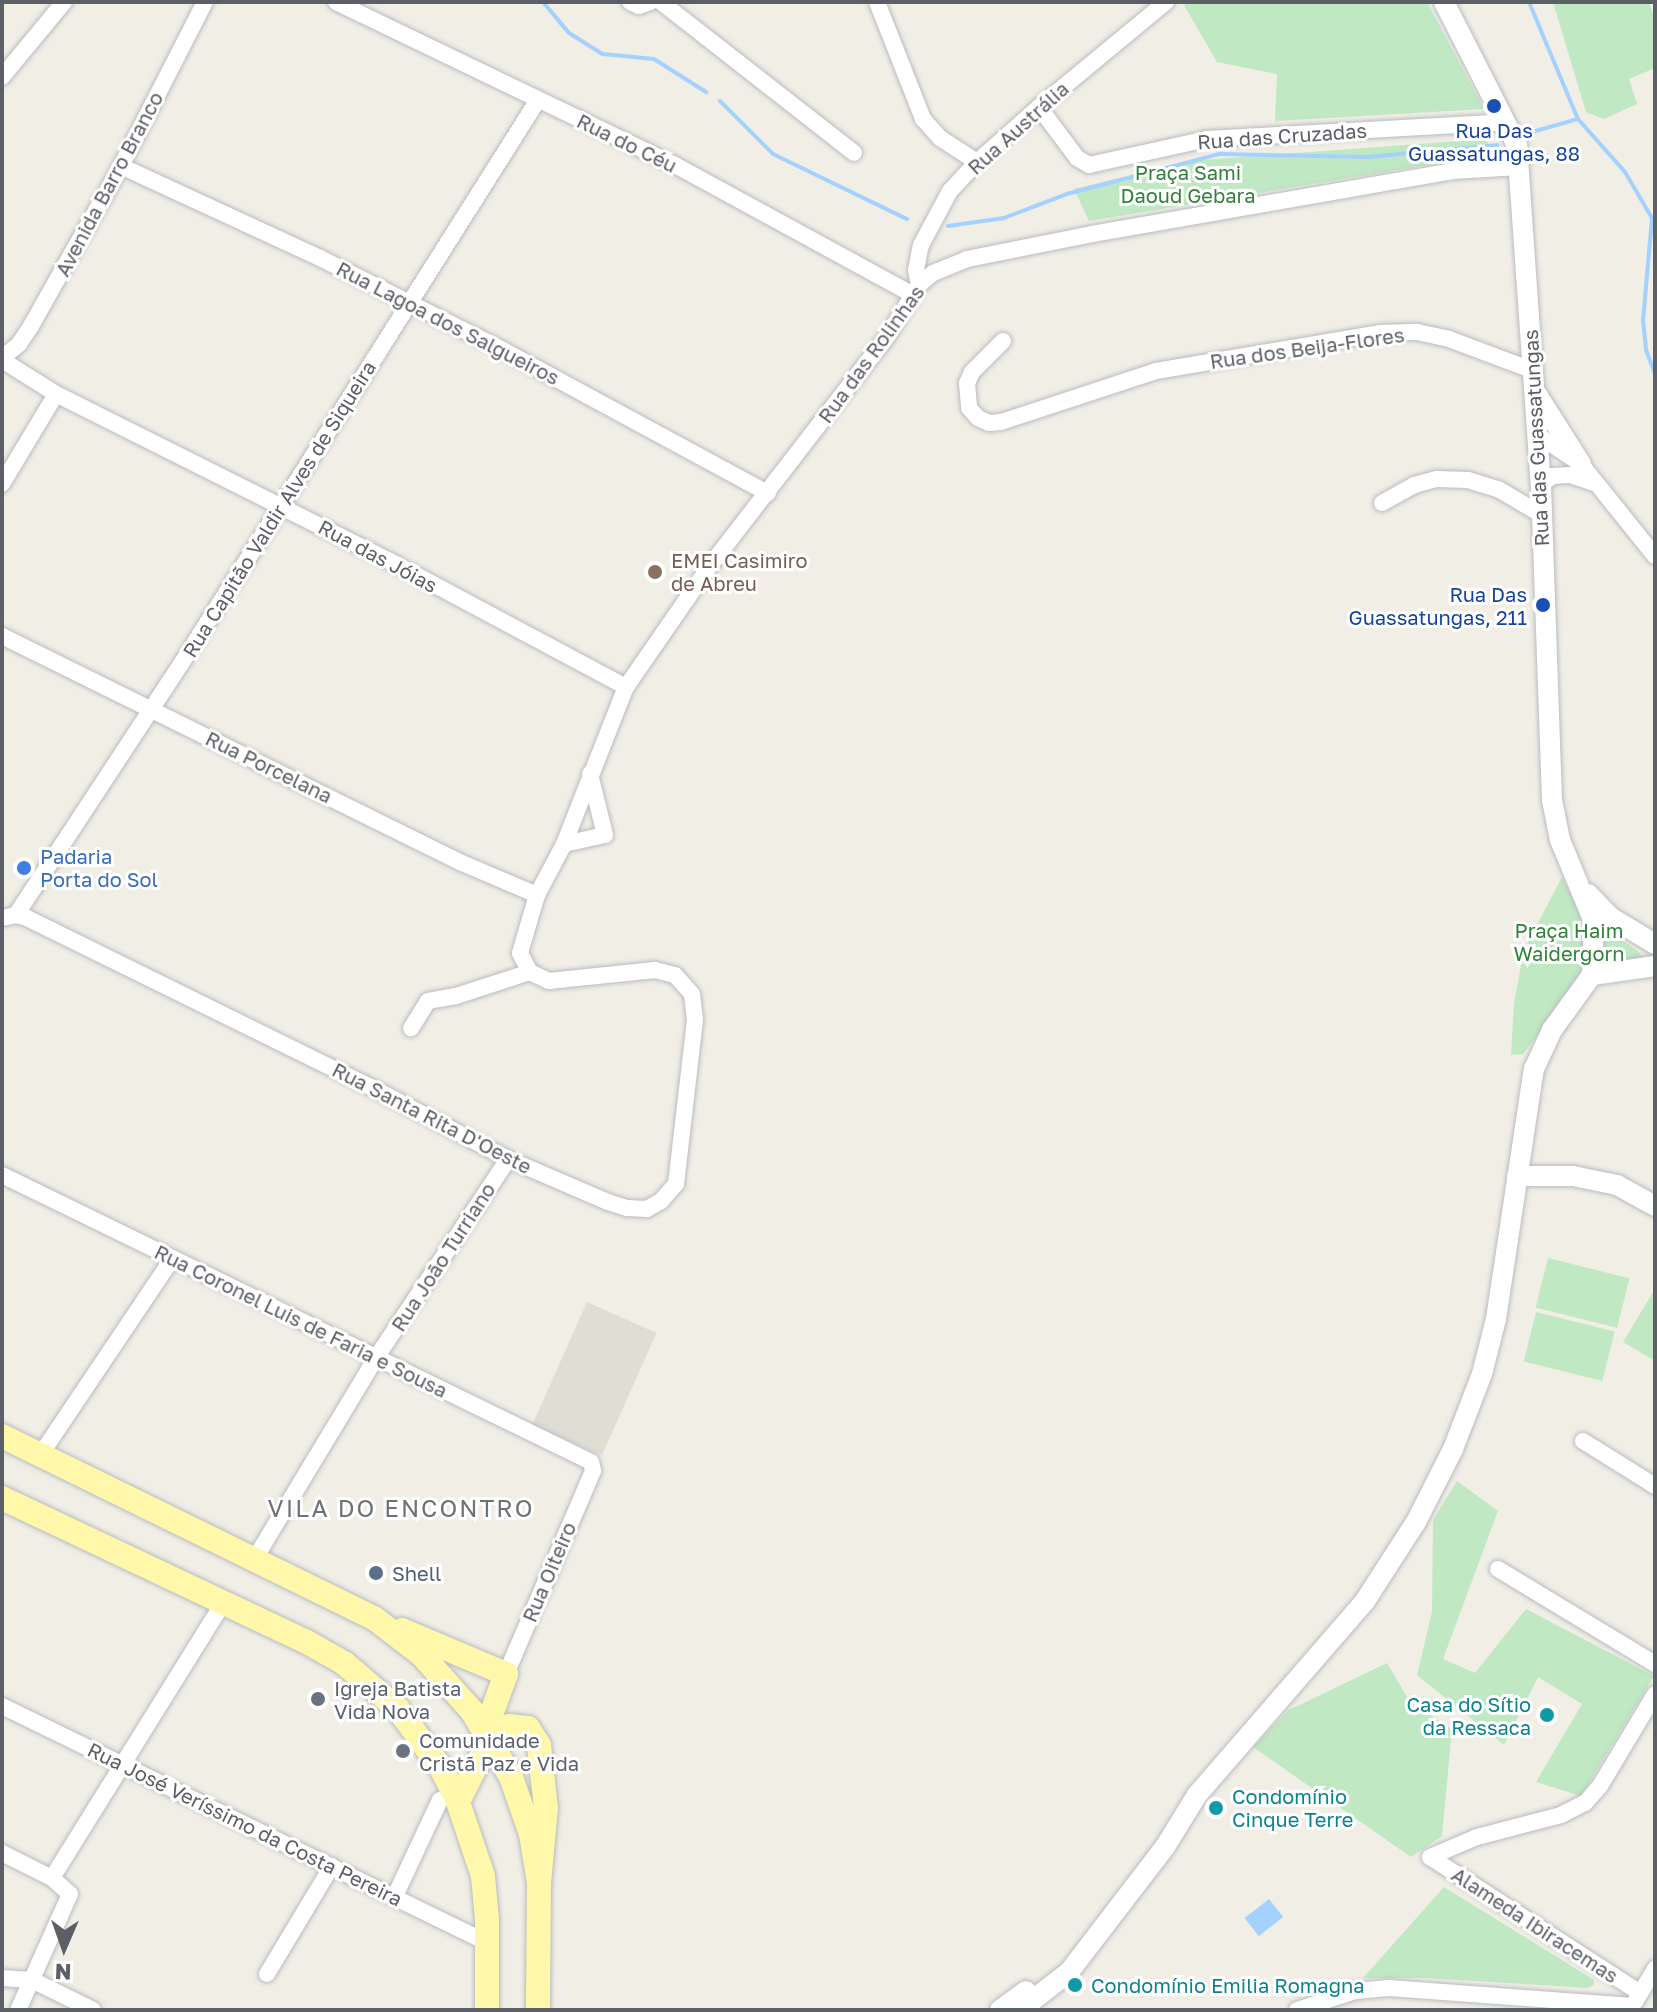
<!DOCTYPE html>
<html>
<head>
<meta charset="utf-8">
<style>
	body { margin:0 }
	#map { position:relative; width:1657px; height:2012px; overflow:hidden; background:#f0eee5; font-family:"Golos Text",sans-serif }
	div>[style] { position:absolute }
	[style*='--x'] { left:calc(var(--x)*1px); top:calc(var(--y)*1px); width:calc(var(--w)*1px); rotate:calc(var(--a)*1deg) }
	.education>* { inset:0; background:#e0ddd3; transform-origin:0 0 }
	.green>* { inset:0; background:#c0e8c3; transform-origin:0 0 }
	.water>* { inset:0; background:#a5d1ff; transform-origin:0 0 }
	.stream>* { height:4px; margin:-2px; padding:0 2px; transform-origin:2px; border-radius:2px; background:#a5d1ff }
	.roads { filter:drop-shadow(0 0 2px #b9bcc1) drop-shadow(0 0 2px #b9bcc1) }
	.minor>* { height:16px; margin:-8px; padding:0 8px; transform-origin:8px; border-radius:8px; background:#fff }
	.tertiary>* { height:20px; margin:-10px; padding:0 10px; transform-origin:10px; border-radius:10px; background:#fff }
	.primary>* { height:24px; margin:-12px; padding:0 12px; transform-origin:12px; border-radius:12px; background:#fff8aa }
	.dots>* { width:22px; height:22px; translate:-50% -50%; box-sizing:border-box; border:4px solid #fff; border-radius:50% }
	span { translate:-50% -50%; white-space:nowrap; text-align:center; line-height:1.15; -webkit-text-stroke:6px #fff; paint-order:stroke }
	.street-label { font-size:20px; color:#5c6066 }
	.transit-label { font-size:20px; color:#164399 }
	.right { translate:-100% -50%; text-align:right }
	.park-label { font-size:20px; color:#30823a }
	.education-label { font-size:20px; color:#785e54 }
	.left { translate:0 -50%; text-align:left }
	.shop-label { font-size:20px; color:#366cbe }
	.service-label { font-size:20px; color:#4e5e75 }
	.worship-label { font-size:20px; color:#5b616d }
	.culture-label { font-size:20px; color:#0d838f }
	.quarter-label { font-size:24px; color:#6d7278; letter-spacing:2px }
	.frame { position:absolute; inset:0; border:4px solid #5c6066; pointer-events:none }
	.north { position:absolute; left:24px; top:1908px; width:80px; height:80px; -webkit-text-stroke:6px #fff; paint-order:stroke; rotate:182deg; font-size:22px; font-weight:700; line-height:32px; text-align:center; color:#5c6066 }
	.north::after { content:''; display:block; margin:auto; width:28px; height:36px; background:#5c6066; clip-path:polygon(50% 0,100% 100%,50% 72%,0 100%) }
</style>
</head>
<body>
<div id="map">
	<div class="education">
		<i style="left:587px;top:1302px;width:76px;height:134px;rotate:24deg"></i>
	</div>
	<div class="green">
		<i style="clip-path:polygon(1188px 2px,1427px 2px,1484px 109px,1275px 121px,1277px 74px,1217px 62px,1184px 5px)"></i>
		<i style="clip-path:polygon(1553px 2px,1649px 2px,1655px 19px,1655px 68px,1629px 79px,1637px 104px,1604px 119px,1586px 112px)"></i>
		<i style="clip-path:polygon(1486px 139px,1493px 154px,1089px 221px,1074px 189px,1189px 161px)"></i>
		<i style="clip-path:polygon(1562px 877px,1574px 901px,1647px 959px,1584px 976px,1523px 1054px,1511px 1055px,1514px 1003px,1524px 950px)"></i>
		<i style="left:1548px;top:1258px;width:84px;height:51px;rotate:14deg"></i>
		<i style="clip-path:polygon(1655px 1289px,1655px 1361px,1623px 1342px)"></i>
		<i style="left:1536px;top:1312px;width:81px;height:51px;rotate:14deg"></i>
		<i style="clip-path:polygon(1457px 1481px,1498px 1511px,1443px 1659px,1475px 1673px,1526px 1609px,1654px 1676px,1581px 1796px,1536px 1782px,1582px 1704px,1538px 1677px,1504px 1745px,1417px 1675px,1432px 1612px,1433px 1520px)"></i>
		<i style="clip-path:polygon(1387px 1663px,1410px 1702px,1452px 1729px,1442px 1836px,1411px 1857px,1253px 1747px,1289px 1710px)"></i>
		<i style="clip-path:polygon(1444px 1887px,1594px 1980px,1594px 1985px,1587px 1988px,1426px 1978px,1363px 1978px)"></i>
	</div>
	<div class="water">
		<i style="left:1269px;top:1899px;width:23px;height:31px;rotate:52deg"></i>
	</div>
	<div class="stream">
		<i style="--x:543;--y:2;--w:40;--a:50"></i>
		<i style="--x:569;--y:33;--w:40;--a:32"></i>
		<i style="--x:603;--y:54;--w:51;--a:5.6"></i>
		<i style="--x:654;--y:59;--w:62;--a:32.4"></i>
		<i style="--x:1529;--y:2;--w:127;--a:67.3"></i>
		<i style="--x:1578;--y:119;--w:71;--a:48.4"></i>
		<i style="--x:1625;--y:172;--w:53;--a:59.6"></i>
		<i style="--x:1652;--y:218;--w:102;--a:95"></i>
		<i style="--x:1643;--y:320;--w:30;--a:84"></i>
		<i style="--x:1646;--y:350;--w:26;--a:69"></i>
		<i style="--x:720;--y:101;--w:75;--a:45"></i>
		<i style="--x:773;--y:154;--w:149;--a:25.9"></i>
		<i style="--x:1532;--y:132;--w:48;--a:-15.8"></i>
		<i style="--x:948;--y:226;--w:57;--a:-8.1"></i>
		<i style="--x:1004;--y:218;--w:67;--a:-20.9"></i>
		<i style="--x:1067;--y:194;--w:157;--a:-14.7"></i>
		<i style="--x:1219;--y:154;--w:149;--a:1.2"></i>
		<i style="--x:1368;--y:157;--w:130;--a:-5.3"></i>
	</div>
	<div class="roads">
		<div class="minor">
			<i style="--x:336;--y:2;--w:376;--a:25.7"></i>
			<i style="--x:675;--y:165;--w:270;--a:28.6"></i>
			<i style="--x:630;--y:2;--w:10;--a:24"></i>
			<i style="--x:639;--y:6;--w:12;--a:-20"></i>
			<i style="--x:661;--y:2;--w:245;--a:38"></i>
			<i style="--x:877;--y:2;--w:126;--a:68.5"></i>
			<i style="--x:923;--y:119;--w:25;--a:48"></i>
			<i style="--x:940;--y:138;--w:44;--a:33"></i>
			<i style="--x:2;--y:77;--w:97;--a:-50.4"></i>
			<i style="--x:1039;--y:107;--w:64;--a:53.3"></i>
			<i style="--x:1077;--y:158;--w:14;--a:30"></i>
			<i style="--x:1089;--y:165;--w:121;--a:-12.4"></i>
			<i style="--x:1207;--y:139;--w:300;--a:-3.2"></i>
			<i style="--x:121;--y:166;--w:219;--a:24.8"></i>
			<i style="--x:320;--y:258;--w:205;--a:26.7"></i>
			<i style="--x:503;--y:350;--w:301;--a:28.4"></i>
			<i style="--x:919;--y:285;--w:15;--a:-101"></i>
			<i style="--x:916;--y:270;--w:25;--a:-79"></i>
			<i style="--x:921;--y:245;--w:61;--a:-61.8"></i>
			<i style="--x:950;--y:191;--w:40;--a:-47"></i>
			<i style="--x:977;--y:162;--w:83;--a:-41.6"></i>
			<i style="--x:1039;--y:107;--w:165;--a:-39.6"></i>
			<i style="--x:1003;--y:341;--w:44;--a:135"></i>
			<i style="--x:972;--y:372;--w:12;--a:114"></i>
			<i style="--x:967;--y:383;--w:25;--a:85"></i>
			<i style="--x:969;--y:408;--w:13;--a:48"></i>
			<i style="--x:978;--y:418;--w:12;--a:24"></i>
			<i style="--x:989;--y:423;--w:12;--a:-5"></i>
			<i style="--x:1001;--y:422;--w:163;--a:-18.2"></i>
			<i style="--x:1156;--y:371;--w:227;--a:-9.6"></i>
			<i style="--x:1380;--y:333;--w:37;--a:-2"></i>
			<i style="--x:1417;--y:332;--w:33;--a:12"></i>
			<i style="--x:1449;--y:339;--w:89;--a:20.5"></i>
			<i style="--x:2;--y:358;--w:22;--a:-39"></i>
			<i style="--x:19;--y:344;--w:22;--a:-56"></i>
			<i style="--x:31;--y:326;--w:184;--a:-60.6"></i>
			<i style="--x:121;--y:166;--w:184;--a:-62.9"></i>
			<i style="--x:2;--y:360;--w:64;--a:32.2"></i>
			<i style="--x:56;--y:394;--w:373;--a:26.6"></i>
			<i style="--x:390;--y:561;--w:268;--a:28.1"></i>
			<i style="--x:1536;--y:434;--w:54;--a:33.7"></i>
			<i style="--x:1581;--y:464;--w:118;--a:51.2"></i>
			<i style="--x:2;--y:484;--w:105;--a:-59"></i>
			<i style="--x:1541;--y:485;--w:14;--a:-39"></i>
			<i style="--x:1552;--y:476;--w:18;--a:-3"></i>
			<i style="--x:1570;--y:475;--w:26;--a:18"></i>
			<i style="--x:1382;--y:503;--w:37;--a:-29"></i>
			<i style="--x:1414;--y:485;--w:24;--a:-15"></i>
			<i style="--x:1437;--y:479;--w:31;--a:2"></i>
			<i style="--x:1468;--y:480;--w:31;--a:17"></i>
			<i style="--x:1498;--y:489;--w:51;--a:30.6"></i>
			<i style="--x:2;--y:636;--w:513;--a:26.27"></i>
			<i style="--x:462;--y:863;--w:82;--a:23.1"></i>
			<i style="--x:564;--y:844;--w:42;--a:-12.4"></i>
			<i style="--x:605;--y:835;--w:63;--a:-103.8"></i>
			<i style="--x:16;--y:915;--w:317;--a:-56.7"></i>
			<i style="--x:190;--y:650;--w:651;--a:-57.68"></i>
			<i style="--x:2;--y:918;--w:14;--a:-12"></i>
			<i style="--x:16;--y:915;--w:11;--a:15"></i>
			<i style="--x:27;--y:918;--w:383;--a:26.2"></i>
			<i style="--x:371;--y:1087;--w:155;--a:27.7"></i>
			<i style="--x:508;--y:1159;--w:109;--a:23.3"></i>
			<i style="--x:608;--y:1202;--w:20;--a:18"></i>
			<i style="--x:627;--y:1208;--w:20;--a:3"></i>
			<i style="--x:647;--y:1209;--w:16;--a:-30"></i>
			<i style="--x:661;--y:1201;--w:23;--a:-49"></i>
			<i style="--x:676;--y:1184;--w:166;--a:-83.4"></i>
			<i style="--x:695;--y:1019;--w:25;--a:-97"></i>
			<i style="--x:692;--y:994;--w:25;--a:-132"></i>
			<i style="--x:675;--y:975;--w:21;--a:-166"></i>
			<i style="--x:655;--y:970;--w:107;--a:174.1"></i>
			<i style="--x:549;--y:981;--w:21;--a:-155"></i>
			<i style="--x:530;--y:972;--w:78;--a:162"></i>
			<i style="--x:456;--y:996;--w:28;--a:170"></i>
			<i style="--x:428;--y:1001;--w:32;--a:122"></i>
			<i style="--x:530;--y:972;--w:21;--a:-118"></i>
			<i style="--x:520;--y:953;--w:60;--a:-73.7"></i>
			<i style="--x:537;--y:895;--w:58;--a:-62.1"></i>
			<i style="--x:564;--y:844;--w:169;--a:-68.5"></i>
			<i style="--x:626;--y:687;--w:151;--a:-55.3"></i>
			<i style="--x:712;--y:563;--w:288;--a:-52.3"></i>
			<i style="--x:888;--y:335;--w:59;--a:-58.2"></i>
			<i style="--x:919;--y:285;--w:18;--a:-41"></i>
			<i style="--x:933;--y:273;--w:37;--a:-22"></i>
			<i style="--x:967;--y:259;--w:127;--a:-11.3"></i>
			<i style="--x:1092;--y:234;--w:366;--a:-9.9"></i>
			<i style="--x:1453;--y:171;--w:66;--a:-3.5"></i>
			<i style="--x:2;--y:1175;--w:655;--a:25.98"></i>
			<i style="--x:591;--y:1462;--w:9;--a:77"></i>
			<i style="--x:593;--y:1471;--w:221;--a:113.2"></i>
			<i style="--x:1583;--y:1441;--w:85;--a:32"></i>
			<i style="--x:39;--y:1457;--w:239;--a:-56.1"></i>
			<i style="--x:254;--y:1560;--w:236;--a:-58.9"></i>
			<i style="--x:376;--y:1358;--w:239;--a:-56.4"></i>
			<i style="--x:1498;--y:1569;--w:184;--a:31.2"></i>
			<i style="--x:2;--y:1706;--w:541;--a:26"></i>
			<i style="--x:2;--y:1853;--w:56;--a:26.6"></i>
			<i style="--x:52;--y:1878;--w:24;--a:42"></i>
			<i style="--x:70;--y:1894;--w:127;--a:114.1"></i>
			<i style="--x:1430;--y:1857;--w:51;--a:-23.1"></i>
			<i style="--x:1477;--y:1837;--w:87;--a:-14.7"></i>
			<i style="--x:1561;--y:1815;--w:27;--a:-27"></i>
			<i style="--x:1585;--y:1803;--w:23;--a:-49"></i>
			<i style="--x:1600;--y:1786;--w:107;--a:-59.1"></i>
			<i style="--x:1430;--y:1857;--w:250;--a:32.9"></i>
			<i style="--x:52;--y:1878;--w:325;--a:-58.1"></i>
			<i style="--x:395;--y:1896;--w:106;--a:-64.9"></i>
			<i style="--x:267;--y:1974;--w:126;--a:-59"></i>
			<i style="--x:2;--y:1978;--w:30;--a:4"></i>
			<i style="--x:32;--y:1980;--w:68;--a:26.2"></i>
			<i style="--x:1635;--y:2002;--w:39;--a:-59"></i>
			<i style="--x:1297;--y:2010;--w:61;--a:-18.1"></i>
			<i style="--x:1355;--y:1991;--w:34;--a:-5"></i>
			<i style="--x:1389;--y:1988;--w:244;--a:4.2"></i>
		</div>
		<div class="tertiary">
			<i style="--x:1444;--y:2;--w:161;--a:63"></i>
			<i style="--x:1517;--y:145;--w:341;--a:86"></i>
			<i style="--x:1541;--y:485;--w:315;--a:88"></i>
			<i style="--x:1552;--y:800;--w:41;--a:78.7"></i>
			<i style="--x:1560;--y:840;--w:89;--a:67.5"></i>
			<i style="--x:1594;--y:922;--w:53;--a:92.2"></i>
			<i style="--x:1536;--y:393;--w:84;--a:57.6"></i>
			<i style="--x:1588;--y:894;--w:32;--a:46"></i>
			<i style="--x:1610;--y:917;--w:52;--a:31"></i>
			<i style="--x:1517;--y:1176;--w:56;--a:0"></i>
			<i style="--x:1573;--y:1176;--w:45;--a:11.6"></i>
			<i style="--x:1617;--y:1185;--w:43;--a:28.9"></i>
			<i style="--x:1000;--y:2010;--w:32;--a:-36"></i>
			<i style="--x:1020;--y:2010;--w:62;--a:-37.8"></i>
			<i style="--x:1069;--y:1972;--w:158;--a:-52.5"></i>
			<i style="--x:1165;--y:1847;--w:61;--a:-58.4"></i>
			<i style="--x:1197;--y:1795;--w:257;--a:-49.1"></i>
			<i style="--x:1365;--y:1601;--w:94;--a:-57.2"></i>
			<i style="--x:1416;--y:1522;--w:82;--a:-63.1"></i>
			<i style="--x:1453;--y:1449;--w:80;--a:-68.9"></i>
			<i style="--x:1482;--y:1374;--w:57;--a:-75.7"></i>
			<i style="--x:1496;--y:1319;--w:253;--a:-81.4"></i>
			<i style="--x:1534;--y:1069;--w:43;--a:-65.2"></i>
			<i style="--x:1552;--y:1030;--w:68;--a:-54"></i>
			<i style="--x:1592;--y:975;--w:64;--a:-8.1"></i>
		</div>
		<div class="primary">
			<i style="--x:2;--y:1436;--w:414;--a:26.1"></i>
			<i style="--x:374;--y:1618;--w:61;--a:37.6"></i>
			<i style="--x:422;--y:1655;--w:75;--a:48.2"></i>
			<i style="--x:472;--y:1711;--w:77;--a:59.4"></i>
			<i style="--x:511;--y:1777;--w:60;--a:70.7"></i>
			<i style="--x:531;--y:1834;--w:50;--a:80.7"></i>
			<i style="--x:2;--y:1498;--w:335;--a:25.3"></i>
			<i style="--x:305;--y:1641;--w:45;--a:29.4"></i>
			<i style="--x:344;--y:1663;--w:71;--a:40.4"></i>
			<i style="--x:398;--y:1709;--w:73;--a:53.9"></i>
			<i style="--x:441;--y:1768;--w:38;--a:63"></i>
			<i style="--x:458;--y:1802;--w:78;--a:71.3"></i>
			<i style="--x:483;--y:1876;--w:44;--a:84.8"></i>
			<i style="--x:487;--y:1920;--w:90;--a:90"></i>
			<i style="--x:402;--y:1630;--w:113;--a:22.9"></i>
			<i style="--x:506;--y:1674;--w:61;--a:110.2"></i>
			<i style="--x:458;--y:1802;--w:72;--a:-63.4"></i>
			<i style="--x:490;--y:1738;--w:22;--a:-32"></i>
			<i style="--x:509;--y:1726;--w:19;--a:6"></i>
			<i style="--x:528;--y:1728;--w:20;--a:57"></i>
			<i style="--x:539;--y:1745;--w:63;--a:83.7"></i>
			<i style="--x:546;--y:1808;--w:75;--a:95.3"></i>
			<i style="--x:539;--y:1883;--w:127;--a:90.5"></i>
		</div>
	</div>
	<div class="dots">
		<i style="left:1494px;top:106px;background:#1a4fb4"></i>
		<i style="left:655px;top:572px;background:#8d6e63"></i>
		<i style="left:1543px;top:605px;background:#1a4fb4"></i>
		<i style="left:24px;top:868px;background:#3f7fe0"></i>
		<i style="left:376px;top:1573px;background:#5c6f8a"></i>
		<i style="left:318px;top:1699px;background:#6b7280"></i>
		<i style="left:1547px;top:1715px;background:#0f9aa8"></i>
		<i style="left:403px;top:1751px;background:#6b7280"></i>
		<i style="left:1216px;top:1808px;background:#0f9aa8"></i>
		<i style="left:1075px;top:1985px;background:#0f9aa8"></i>
	</div>
	<div class="street-label">
		<span style="left:1018px;top:128px;rotate:-42deg">Rua Austrália</span>
		<span style="left:1282px;top:136px;rotate:-4deg">Rua das Cruzadas</span>
		<span style="left:627px;top:143px;rotate:26deg">Rua do Céu</span>
		<span style="left:109px;top:184px;rotate:-62deg">Avenida Barro Branco</span>
		<span style="left:448px;top:323px;rotate:27deg">Rua Lagoa dos Salgueiros</span>
		<span style="left:1307px;top:348px;rotate:-8deg">Rua dos Beija-Flores</span>
		<span style="left:871px;top:354px;rotate:-54deg">Rua das Rolinhas</span>
		<span style="left:1536px;top:438px;rotate:-93deg">Rua das Guassatungas</span>
		<span style="left:279px;top:509px;rotate:-58deg">Rua Capitão Valdir Alves de Siqueira</span>
		<span style="left:378px;top:556px;rotate:28deg">Rua das Jóias</span>
		<span style="left:269px;top:767px;rotate:26deg">Rua Porcelana</span>
		<span style="left:432px;top:1118px;rotate:27deg">Rua Santa Rita D'Oeste</span>
		<span style="left:443px;top:1257px;rotate:-57deg">Rua João Turriano</span>
		<span style="left:301px;top:1321px;rotate:26deg">Rua Coronel Luis de Faria e Sousa</span>
		<span style="left:549px;top:1572px;rotate:-67deg">Rua Oiteiro</span>
		<span style="left:245px;top:1824px;rotate:26deg">Rua José Veríssimo da Costa Pereira</span>
		<span style="left:1535px;top:1925px;rotate:33deg">Alameda Ibiracemas</span>
	</div>
	<div class="transit-label">
		<span style="left:1494px;top:142px">Rua Das<br>Guassatungas, 88</span>
		<span class="right" style="left:1527px;top:606px">Rua Das<br>Guassatungas, 211</span>
	</div>
	<div class="park-label">
		<span style="left:1188px;top:184px">Praça Sami<br>Daoud Gebara</span>
		<span style="left:1569px;top:942px">Praça Haim<br>Waidergorn</span>
	</div>
	<div class="education-label">
		<span class="left" style="left:671px;top:572px">EMEI Casimiro<br>de Abreu</span>
	</div>
	<div class="shop-label">
		<span class="left" style="left:40px;top:868px">Padaria<br>Porta do Sol</span>
	</div>
	<div class="service-label">
		<span class="left" style="left:392px;top:1573px">Shell</span>
	</div>
	<div class="worship-label">
		<span class="left" style="left:334px;top:1700px">Igreja Batista<br>Vida Nova</span>
		<span class="left" style="left:419px;top:1752px">Comunidade<br>Cristã Paz e Vida</span>
	</div>
	<div class="culture-label">
		<span class="right" style="left:1531px;top:1716px">Casa do Sítio<br>da Ressaca</span>
		<span class="left" style="left:1232px;top:1808px">Condomínio<br>Cinque Terre</span>
		<span class="left" style="left:1091px;top:1985px">Condomínio Emilia Romagna</span>
	</div>
	<div class="quarter-label">
		<span style="left:401px;top:1508px">VILA DO ENCONTRO</span>
	</div>
	<div class="frame"></div>
	<div class="north">N</div>
</div>
</body>
</html>
